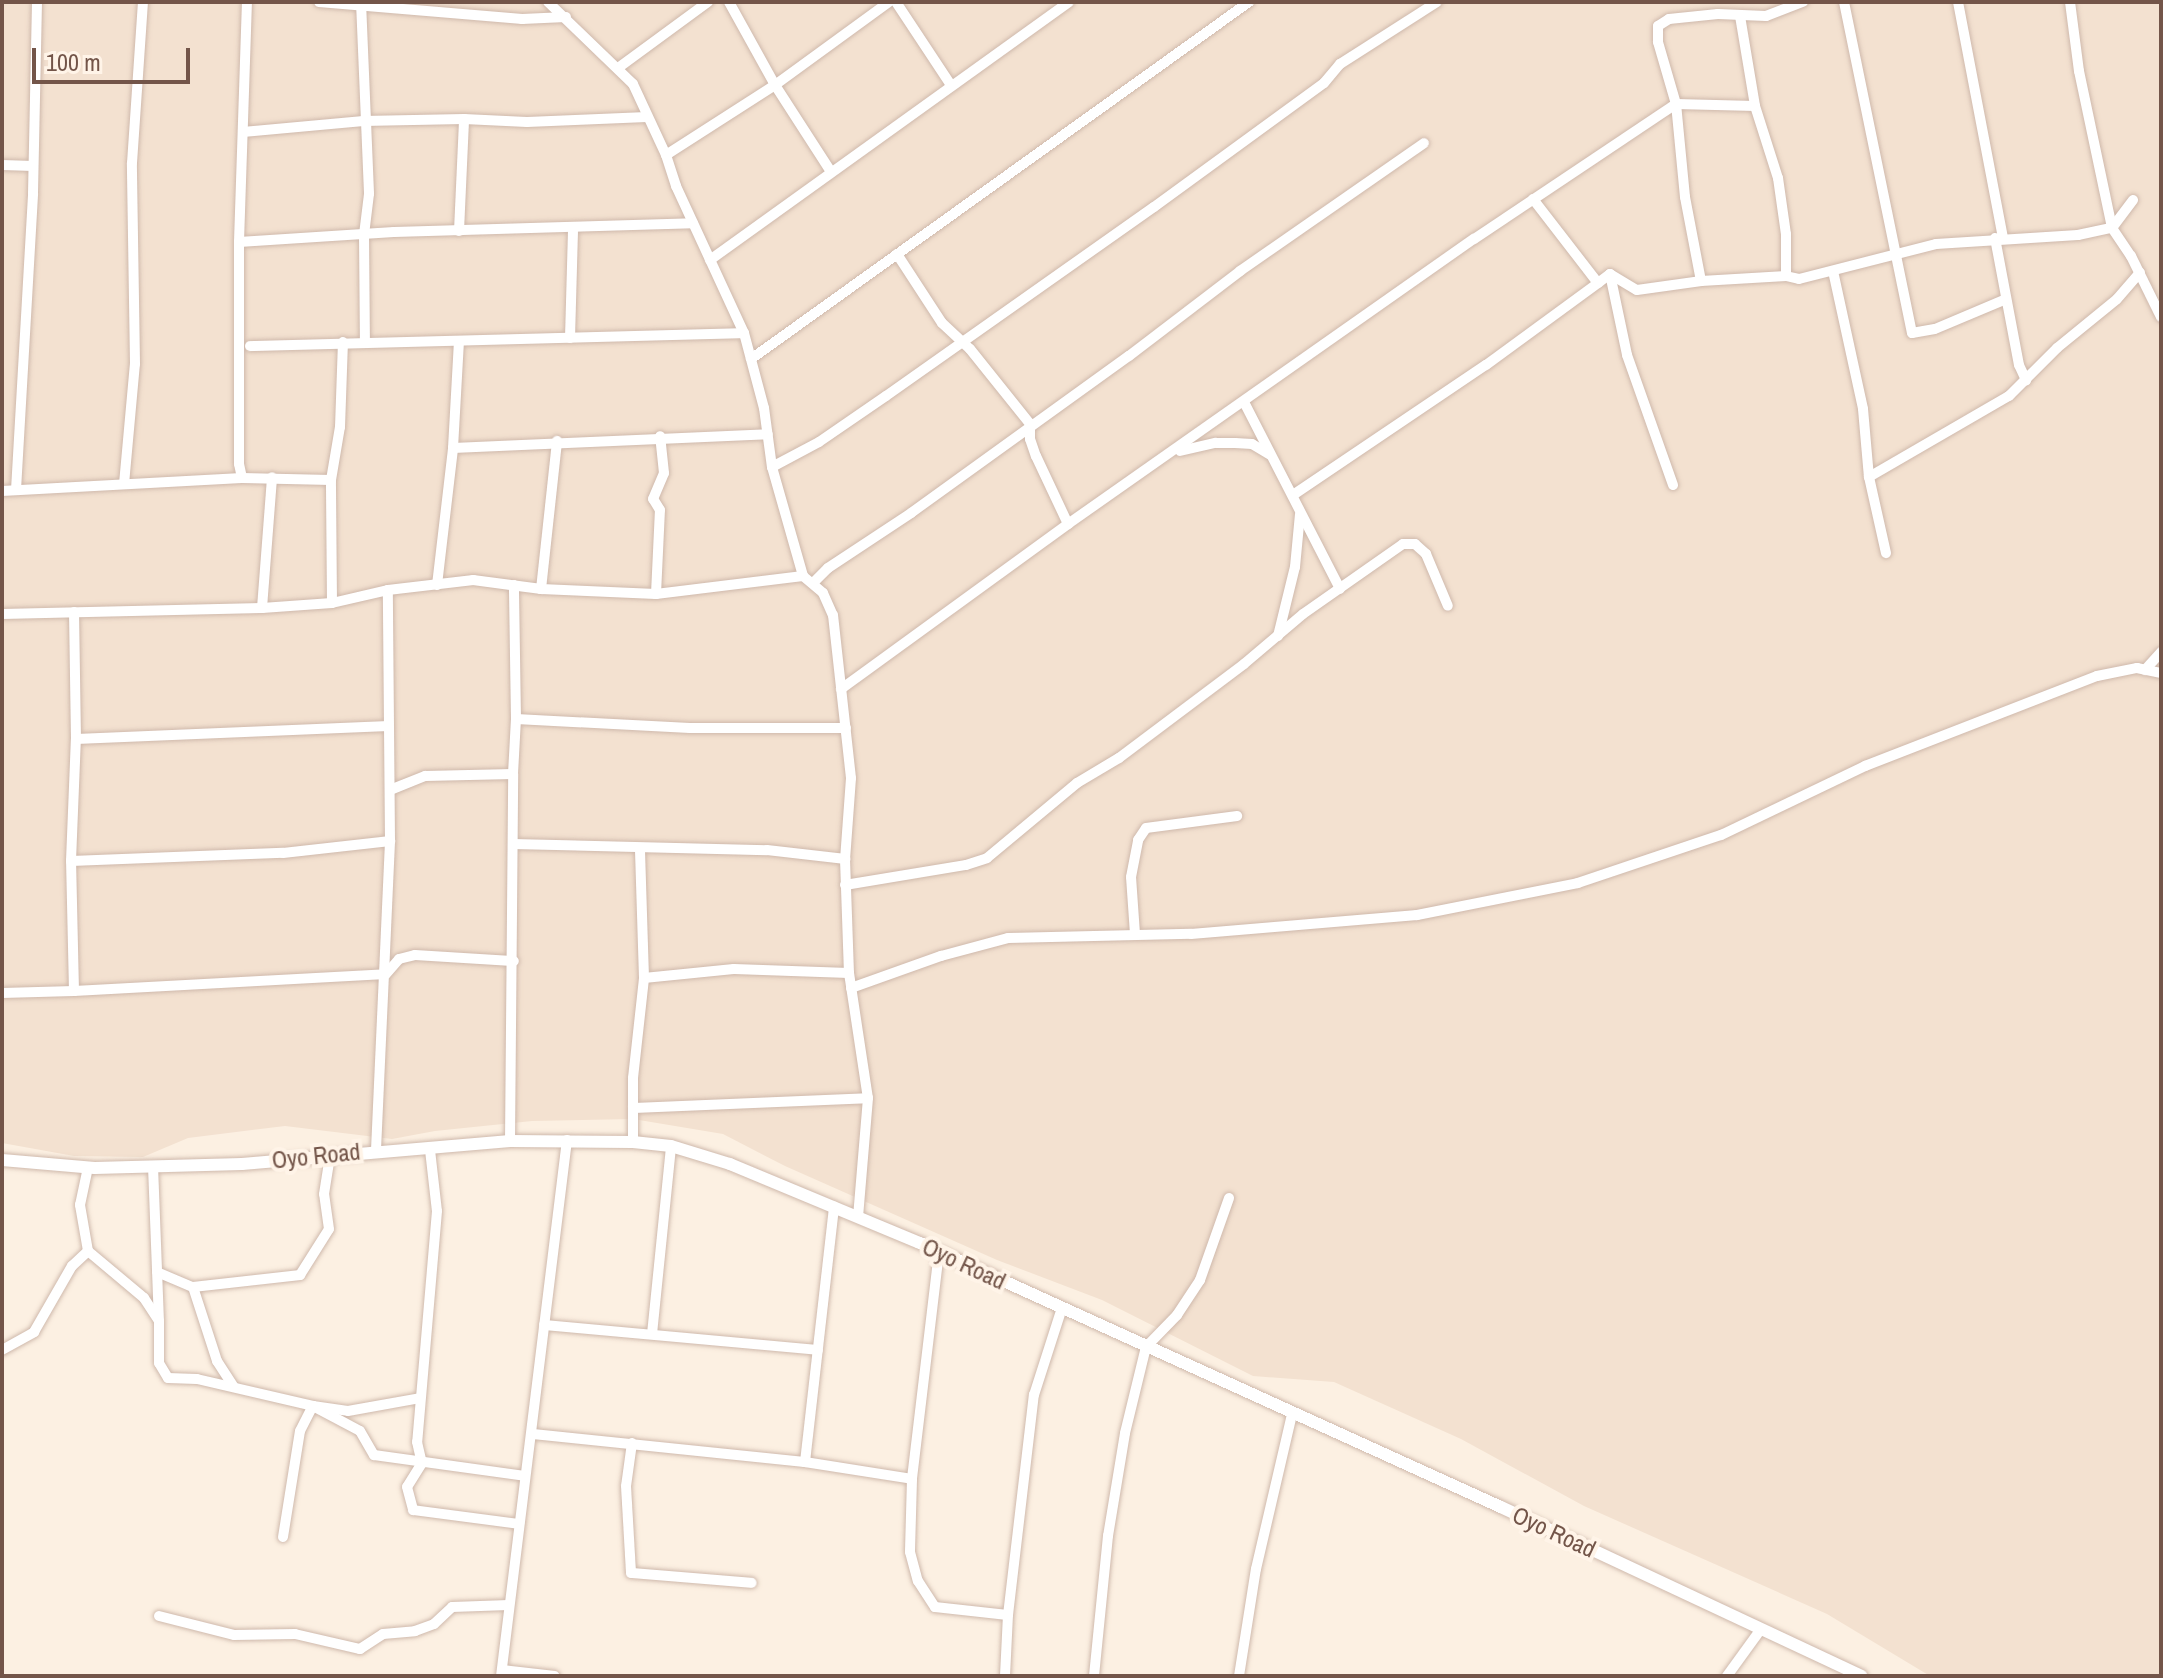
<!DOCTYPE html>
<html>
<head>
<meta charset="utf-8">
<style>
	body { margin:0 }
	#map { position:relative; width:2163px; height:1678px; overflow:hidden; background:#fcf0e2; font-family:"Archivo Narrow",sans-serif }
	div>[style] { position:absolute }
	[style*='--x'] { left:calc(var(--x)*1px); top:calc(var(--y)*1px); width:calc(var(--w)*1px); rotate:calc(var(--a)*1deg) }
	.residential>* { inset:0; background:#f3e1d0 }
	.roads { filter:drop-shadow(0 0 2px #cfb9ac) drop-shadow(0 0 2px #cfb9ac) }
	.minor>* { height:10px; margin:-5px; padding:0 5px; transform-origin:5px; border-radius:5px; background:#fff }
	.tertiary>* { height:12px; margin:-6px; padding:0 6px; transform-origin:6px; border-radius:6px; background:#fff }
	span { translate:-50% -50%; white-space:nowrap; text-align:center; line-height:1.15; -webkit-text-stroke:8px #fff4e8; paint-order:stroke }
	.street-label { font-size:24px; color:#735549 }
	.frame { position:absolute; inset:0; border:4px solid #735549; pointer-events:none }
	.scale { position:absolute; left:32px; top:48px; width:158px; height:36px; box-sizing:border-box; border:4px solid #735549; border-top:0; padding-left:10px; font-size:24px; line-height:28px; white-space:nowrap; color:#735549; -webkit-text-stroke:6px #fff4e8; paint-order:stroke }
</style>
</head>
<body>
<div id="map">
	<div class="residential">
		<i style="clip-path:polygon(2px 2px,2161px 2px,2161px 1676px,1930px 1676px,1827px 1614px,1584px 1506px,1461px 1439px,1334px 1382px,1253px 1376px,1102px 1300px,997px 1260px,785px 1166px,723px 1134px,633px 1119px,532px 1121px,435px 1131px,392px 1139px,285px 1126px,188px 1138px,143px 1157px,74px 1156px,2px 1143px)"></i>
	</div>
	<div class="roads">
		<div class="minor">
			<i style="--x:319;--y:2;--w:204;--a:4.8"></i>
			<i style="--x:522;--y:19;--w:44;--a:-2.6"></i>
			<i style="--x:361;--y:2;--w:192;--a:87.6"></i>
			<i style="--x:369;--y:194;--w:41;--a:97"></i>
			<i style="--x:364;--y:235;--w:107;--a:89.5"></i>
			<i style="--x:548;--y:2;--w:118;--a:44"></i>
			<i style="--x:633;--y:84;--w:78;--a:65.1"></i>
			<i style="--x:666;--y:155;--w:33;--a:72"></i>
			<i style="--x:676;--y:186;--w:162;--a:65.2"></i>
			<i style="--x:744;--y:333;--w:78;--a:75.1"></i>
			<i style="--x:764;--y:408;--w:60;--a:82.3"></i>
			<i style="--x:772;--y:467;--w:113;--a:74.1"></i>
			<i style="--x:803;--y:576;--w:26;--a:40"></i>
			<i style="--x:823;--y:593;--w:24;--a:66"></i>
			<i style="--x:833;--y:615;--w:164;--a:83.7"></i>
			<i style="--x:851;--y:778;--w:81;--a:94.2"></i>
			<i style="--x:845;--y:859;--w:114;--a:88"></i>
			<i style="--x:849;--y:973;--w:126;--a:81.4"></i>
			<i style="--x:868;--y:1098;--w:119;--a:94.8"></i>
			<i style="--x:729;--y:2;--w:95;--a:61"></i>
			<i style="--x:775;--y:85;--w:103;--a:57.2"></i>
			<i style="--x:896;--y:2;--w:100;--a:56.5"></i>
			<i style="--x:1844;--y:2;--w:338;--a:78.4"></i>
			<i style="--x:1912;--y:333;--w:23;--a:-10"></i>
			<i style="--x:1935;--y:329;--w:77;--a:-22.9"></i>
			<i style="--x:1958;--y:2;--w:240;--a:79.2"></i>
			<i style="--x:2070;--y:2;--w:70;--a:82.6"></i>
			<i style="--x:2079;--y:71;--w:160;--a:78.1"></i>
			<i style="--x:2112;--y:228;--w:34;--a:56"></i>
			<i style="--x:2131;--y:256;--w:68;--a:63.8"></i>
			<i style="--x:1740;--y:16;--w:91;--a:80.5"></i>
			<i style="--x:1755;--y:106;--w:76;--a:72.3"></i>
			<i style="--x:1778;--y:178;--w:57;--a:81.9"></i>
			<i style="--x:1786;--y:234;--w:42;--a:90"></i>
			<i style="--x:1786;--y:276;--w:85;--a:176.6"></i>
			<i style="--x:1701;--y:281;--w:86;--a:-100.8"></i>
			<i style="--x:1685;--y:197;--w:93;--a:-95.5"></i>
			<i style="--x:1676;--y:104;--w:79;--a:1.5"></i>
			<i style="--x:618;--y:68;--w:112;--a:-36.3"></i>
			<i style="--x:243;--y:132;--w:121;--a:-5.2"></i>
			<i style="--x:363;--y:121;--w:101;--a:-1.1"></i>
			<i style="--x:464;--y:119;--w:63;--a:2.7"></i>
			<i style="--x:527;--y:122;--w:120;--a:-2.4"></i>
			<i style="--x:666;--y:155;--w:130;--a:-32.7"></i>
			<i style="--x:775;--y:85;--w:141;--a:-36.1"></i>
			<i style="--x:2;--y:165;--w:31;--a:2"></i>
			<i style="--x:1533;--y:199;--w:106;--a:52.3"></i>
			<i style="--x:1598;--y:283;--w:15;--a:-37"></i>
			<i style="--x:1610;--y:274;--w:83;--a:78.1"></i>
			<i style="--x:1627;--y:355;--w:138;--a:70.5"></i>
			<i style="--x:459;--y:231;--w:112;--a:-87.4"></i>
			<i style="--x:1995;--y:238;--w:129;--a:79.3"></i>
			<i style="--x:2019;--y:365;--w:17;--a:65"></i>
			<i style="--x:239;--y:242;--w:155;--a:-3.7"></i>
			<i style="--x:394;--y:232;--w:299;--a:-1.7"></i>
			<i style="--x:897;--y:254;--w:82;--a:56.9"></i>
			<i style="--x:942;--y:323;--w:38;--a:43"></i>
			<i style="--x:970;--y:349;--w:96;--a:51.3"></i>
			<i style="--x:1030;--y:424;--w:15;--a:90"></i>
			<i style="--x:1030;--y:439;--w:18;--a:71"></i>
			<i style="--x:1036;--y:456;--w:75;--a:64.8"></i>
			<i style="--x:710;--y:260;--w:442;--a:-35.7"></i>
			<i style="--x:1833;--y:271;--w:141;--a:77.7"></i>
			<i style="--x:1863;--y:409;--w:68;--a:85"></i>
			<i style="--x:1869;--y:477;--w:78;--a:77.4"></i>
			<i style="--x:1610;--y:274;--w:31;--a:31"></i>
			<i style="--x:1637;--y:290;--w:65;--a:-8"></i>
			<i style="--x:1786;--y:276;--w:13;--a:13"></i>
			<i style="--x:1799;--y:279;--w:141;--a:-14.3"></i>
			<i style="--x:1936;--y:244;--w:142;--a:-3.6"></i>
			<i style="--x:2078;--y:235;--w:35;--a:-12"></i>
			<i style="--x:2112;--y:228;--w:35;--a:-53"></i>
			<i style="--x:570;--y:338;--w:109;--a:-88.4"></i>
			<i style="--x:250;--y:346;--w:494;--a:-1.5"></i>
			<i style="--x:751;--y:359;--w:613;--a:-35.64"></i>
			<i style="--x:1244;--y:402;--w:210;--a:62.8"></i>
			<i style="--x:453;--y:448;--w:315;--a:-2.5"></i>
			<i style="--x:1180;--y:451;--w:37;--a:-13"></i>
			<i style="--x:1216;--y:443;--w:19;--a:0"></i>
			<i style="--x:1235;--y:443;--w:17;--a:3"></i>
			<i style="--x:1252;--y:444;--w:21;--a:31"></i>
			<i style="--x:772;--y:467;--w:53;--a:-28"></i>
			<i style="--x:819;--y:442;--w:81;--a:-34.5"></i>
			<i style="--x:886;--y:396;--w:328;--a:-35.2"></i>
			<i style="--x:1154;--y:207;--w:210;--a:-36.1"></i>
			<i style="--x:1324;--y:83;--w:25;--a:-50"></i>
			<i style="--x:1340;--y:64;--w:115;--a:-32.6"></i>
			<i style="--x:1869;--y:477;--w:162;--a:-30.1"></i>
			<i style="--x:2009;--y:396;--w:68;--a:-45"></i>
			<i style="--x:2057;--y:348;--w:77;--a:-39.2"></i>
			<i style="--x:2117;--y:299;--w:35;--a:-49"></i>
			<i style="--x:242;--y:478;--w:14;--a:-102"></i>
			<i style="--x:239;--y:464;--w:222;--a:-90"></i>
			<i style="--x:239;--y:242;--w:240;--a:-88.1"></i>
			<i style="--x:124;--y:484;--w:121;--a:-84.8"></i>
			<i style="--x:135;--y:364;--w:201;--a:-90.9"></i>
			<i style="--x:132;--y:163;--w:161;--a:-86.1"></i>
			<i style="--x:16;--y:490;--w:297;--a:-86.7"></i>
			<i style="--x:33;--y:193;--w:191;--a:-88.8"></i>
			<i style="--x:2;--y:491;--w:240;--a:-3.1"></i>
			<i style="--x:242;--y:478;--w:89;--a:1.3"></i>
			<i style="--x:1293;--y:495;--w:233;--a:-34"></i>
			<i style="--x:1486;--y:365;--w:139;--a:-36.2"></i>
			<i style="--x:813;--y:583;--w:21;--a:-45"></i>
			<i style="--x:828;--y:568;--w:100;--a:-33.5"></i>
			<i style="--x:911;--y:513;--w:269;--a:-35.8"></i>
			<i style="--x:1129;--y:356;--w:140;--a:-37.4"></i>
			<i style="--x:1240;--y:271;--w:224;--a:-34.8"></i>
			<i style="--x:437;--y:585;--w:138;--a:-83.3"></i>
			<i style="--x:453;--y:448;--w:106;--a:-86.8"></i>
			<i style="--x:541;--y:589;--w:149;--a:-83.8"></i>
			<i style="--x:656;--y:594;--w:84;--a:-87.3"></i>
			<i style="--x:660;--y:510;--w:13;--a:-122"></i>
			<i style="--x:653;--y:499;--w:28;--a:-67"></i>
			<i style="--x:664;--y:473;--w:37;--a:-96"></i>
			<i style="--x:332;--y:603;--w:123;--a:-90.5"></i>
			<i style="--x:331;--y:480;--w:54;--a:-80.4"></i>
			<i style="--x:340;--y:427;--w:85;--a:-88"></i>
			<i style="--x:262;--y:608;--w:131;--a:-85.6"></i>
			<i style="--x:2;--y:614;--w:260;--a:-1.3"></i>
			<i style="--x:262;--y:608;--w:70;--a:-4.1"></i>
			<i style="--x:332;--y:603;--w:57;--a:-13.1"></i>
			<i style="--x:388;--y:590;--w:86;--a:-6.7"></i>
			<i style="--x:473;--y:580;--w:69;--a:7.5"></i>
			<i style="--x:541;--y:589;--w:115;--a:2.5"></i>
			<i style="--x:656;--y:594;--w:148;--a:-7"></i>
			<i style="--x:1278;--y:636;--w:71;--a:-76.2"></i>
			<i style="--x:1295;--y:567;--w:53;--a:-84.6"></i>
			<i style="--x:2145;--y:670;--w:24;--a:-48"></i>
			<i style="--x:841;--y:689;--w:281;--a:-36"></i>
			<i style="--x:1068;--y:524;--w:496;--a:-35.1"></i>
			<i style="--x:1474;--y:239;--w:243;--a:-33.8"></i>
			<i style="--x:1676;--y:104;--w:65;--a:-106.2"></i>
			<i style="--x:1658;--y:42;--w:16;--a:-90"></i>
			<i style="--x:1658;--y:26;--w:13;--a:-32"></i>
			<i style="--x:1669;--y:19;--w:49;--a:-5.8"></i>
			<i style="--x:1718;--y:14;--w:48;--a:2.4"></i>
			<i style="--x:1766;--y:16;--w:40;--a:-21"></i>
			<i style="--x:516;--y:719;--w:174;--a:3"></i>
			<i style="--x:690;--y:728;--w:156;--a:0"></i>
			<i style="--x:76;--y:739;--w:313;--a:-2.4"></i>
			<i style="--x:390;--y:790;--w:38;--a:-22"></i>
			<i style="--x:425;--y:776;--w:88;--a:-1.3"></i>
			<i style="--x:513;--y:844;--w:254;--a:1.4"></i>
			<i style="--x:767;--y:850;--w:79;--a:6.6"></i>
			<i style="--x:71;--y:861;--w:212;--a:-2.2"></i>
			<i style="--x:283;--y:853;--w:108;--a:-6.4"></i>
			<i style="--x:845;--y:885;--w:123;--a:-9.4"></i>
			<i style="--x:966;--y:865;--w:22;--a:-18"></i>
			<i style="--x:987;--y:858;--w:117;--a:-39.8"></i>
			<i style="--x:1077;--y:783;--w:49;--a:-30.8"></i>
			<i style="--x:1119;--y:758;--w:156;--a:-36.9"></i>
			<i style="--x:1244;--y:664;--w:77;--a:-40.3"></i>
			<i style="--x:1303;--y:614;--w:122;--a:-35"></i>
			<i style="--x:1403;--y:544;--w:12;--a:0"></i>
			<i style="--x:1415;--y:544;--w:15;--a:42"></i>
			<i style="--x:1426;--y:554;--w:56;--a:67.1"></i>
			<i style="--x:1135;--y:934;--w:57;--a:-94"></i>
			<i style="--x:1131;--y:877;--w:38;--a:-79"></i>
			<i style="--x:1138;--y:840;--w:14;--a:-56"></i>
			<i style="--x:1146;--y:828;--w:92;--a:-7.5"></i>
			<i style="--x:644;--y:978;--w:90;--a:-5.7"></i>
			<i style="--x:734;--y:969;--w:115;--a:2"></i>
			<i style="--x:851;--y:988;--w:96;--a:-19.6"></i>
			<i style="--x:941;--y:956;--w:69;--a:-15"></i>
			<i style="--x:1008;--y:938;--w:183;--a:-1.3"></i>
			<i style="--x:1191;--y:934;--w:227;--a:-4.8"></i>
			<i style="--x:1417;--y:915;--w:164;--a:-11.2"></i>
			<i style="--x:1578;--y:883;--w:151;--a:-18.6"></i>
			<i style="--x:1721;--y:835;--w:160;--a:-25.6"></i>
			<i style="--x:1865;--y:766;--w:249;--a:-21.2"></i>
			<i style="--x:2097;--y:676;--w:41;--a:-11.3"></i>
			<i style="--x:2137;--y:668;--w:25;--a:12"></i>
			<i style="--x:74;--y:991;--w:312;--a:-3.1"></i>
			<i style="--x:386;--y:974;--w:20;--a:-49"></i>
			<i style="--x:399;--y:959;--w:16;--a:-14"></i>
			<i style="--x:415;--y:955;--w:99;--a:3.5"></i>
			<i style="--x:2;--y:993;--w:72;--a:-1.6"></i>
			<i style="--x:74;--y:991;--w:130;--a:-91.3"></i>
			<i style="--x:71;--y:861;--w:122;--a:-87.7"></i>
			<i style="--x:76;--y:739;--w:127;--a:-90.9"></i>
			<i style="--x:633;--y:1108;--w:235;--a:-2.4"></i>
			<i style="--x:510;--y:1141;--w:367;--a:-89.5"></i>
			<i style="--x:513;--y:774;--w:55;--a:-86.9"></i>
			<i style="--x:516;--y:719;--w:134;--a:-90.9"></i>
			<i style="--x:633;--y:1142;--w:64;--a:-90"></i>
			<i style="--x:633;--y:1078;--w:101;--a:-83.7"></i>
			<i style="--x:644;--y:978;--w:129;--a:-91.8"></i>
			<i style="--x:376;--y:1150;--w:309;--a:-87.4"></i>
			<i style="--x:390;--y:841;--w:251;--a:-90.5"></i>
			<i style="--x:430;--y:1150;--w:61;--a:83.5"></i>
			<i style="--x:437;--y:1211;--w:232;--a:94.9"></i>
			<i style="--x:417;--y:1442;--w:22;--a:77"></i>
			<i style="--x:422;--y:1463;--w:28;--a:122"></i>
			<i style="--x:407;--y:1487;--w:24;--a:75"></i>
			<i style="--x:413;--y:1510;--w:107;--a:7.5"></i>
			<i style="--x:153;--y:1166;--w:154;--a:87.8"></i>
			<i style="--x:88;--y:1251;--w:73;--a:40"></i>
			<i style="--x:144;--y:1298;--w:27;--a:57"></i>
			<i style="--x:159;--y:1321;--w:42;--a:90"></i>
			<i style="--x:159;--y:1363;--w:17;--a:59"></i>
			<i style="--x:168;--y:1378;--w:29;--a:2"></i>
			<i style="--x:197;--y:1379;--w:119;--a:13.1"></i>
			<i style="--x:313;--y:1406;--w:53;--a:28"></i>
			<i style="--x:360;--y:1431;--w:28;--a:60"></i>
			<i style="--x:374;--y:1455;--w:152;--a:7.9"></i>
			<i style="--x:939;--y:1252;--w:229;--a:96.8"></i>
			<i style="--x:912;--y:1479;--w:73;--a:91.6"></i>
			<i style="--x:910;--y:1552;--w:30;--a:75"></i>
			<i style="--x:918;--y:1581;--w:31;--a:57"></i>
			<i style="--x:935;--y:1607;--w:73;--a:6.3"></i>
			<i style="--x:157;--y:1272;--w:39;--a:23"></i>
			<i style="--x:193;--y:1287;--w:108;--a:-6.4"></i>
			<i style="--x:300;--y:1275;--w:54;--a:-57.8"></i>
			<i style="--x:329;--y:1229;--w:35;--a:-98"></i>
			<i style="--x:324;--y:1194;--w:39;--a:-81"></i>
			<i style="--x:193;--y:1287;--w:78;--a:72"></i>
			<i style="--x:217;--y:1361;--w:30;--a:57"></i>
			<i style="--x:544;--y:1325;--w:275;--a:5.2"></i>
			<i style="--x:652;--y:1334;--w:189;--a:-84.2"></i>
			<i style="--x:2;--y:1350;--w:37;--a:-29"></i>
			<i style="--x:34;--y:1332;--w:76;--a:-60.1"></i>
			<i style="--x:72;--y:1266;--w:22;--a:-43"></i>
			<i style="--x:88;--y:1251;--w:47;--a:-99.9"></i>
			<i style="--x:80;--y:1205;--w:38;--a:-78"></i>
			<i style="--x:533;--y:1434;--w:273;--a:5.9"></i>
			<i style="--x:805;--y:1462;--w:108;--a:9"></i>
			<i style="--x:632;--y:1443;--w:43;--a:97.9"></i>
			<i style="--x:626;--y:1486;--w:87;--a:86.7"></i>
			<i style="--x:631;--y:1573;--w:121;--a:4.7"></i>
			<i style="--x:805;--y:1462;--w:257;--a:-83.5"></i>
			<i style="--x:283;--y:1537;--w:107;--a:-80.9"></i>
			<i style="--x:300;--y:1431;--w:28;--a:-63"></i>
			<i style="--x:313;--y:1406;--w:35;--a:8"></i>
			<i style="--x:348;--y:1411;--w:73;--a:-10.2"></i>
			<i style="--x:159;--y:1616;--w:77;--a:14.2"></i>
			<i style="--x:234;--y:1635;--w:61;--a:-0.9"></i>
			<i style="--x:295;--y:1634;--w:67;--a:13"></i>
			<i style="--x:360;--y:1649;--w:27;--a:-33"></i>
			<i style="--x:383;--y:1634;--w:32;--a:-5"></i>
			<i style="--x:415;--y:1631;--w:20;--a:-20"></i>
			<i style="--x:434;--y:1624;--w:25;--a:-43"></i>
			<i style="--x:452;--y:1607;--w:57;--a:-2"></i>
			<i style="--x:502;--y:1670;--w:53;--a:6.5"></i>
			<i style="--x:501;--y:1676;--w:540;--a:-82.98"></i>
			<i style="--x:1005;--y:1676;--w:61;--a:-87.2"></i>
			<i style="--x:1008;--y:1615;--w:222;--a:-83.3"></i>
			<i style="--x:1034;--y:1395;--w:91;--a:-72.2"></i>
			<i style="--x:1094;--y:1676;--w:141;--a:-84.3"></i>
			<i style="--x:1108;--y:1536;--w:104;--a:-80.6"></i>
			<i style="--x:1125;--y:1433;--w:89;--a:-76.3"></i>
			<i style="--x:1146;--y:1347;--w:45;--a:-45.9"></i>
			<i style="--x:1177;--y:1315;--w:42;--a:-56.7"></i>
			<i style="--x:1200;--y:1280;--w:87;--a:-70.5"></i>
			<i style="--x:1239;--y:1676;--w:108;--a:-81"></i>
			<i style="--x:1256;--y:1569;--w:159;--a:-76.9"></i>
			<i style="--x:1727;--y:1676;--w:58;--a:-54.1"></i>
		</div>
		<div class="tertiary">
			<i style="--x:2;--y:1160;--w:93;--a:4.9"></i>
			<i style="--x:95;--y:1168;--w:147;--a:-1.6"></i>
			<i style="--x:242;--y:1164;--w:269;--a:-4.9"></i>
			<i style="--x:510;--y:1141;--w:123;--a:0.5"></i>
			<i style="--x:633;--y:1142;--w:38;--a:6"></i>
			<i style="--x:671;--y:1146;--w:62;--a:17"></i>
			<i style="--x:730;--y:1164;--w:206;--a:22.6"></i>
			<i style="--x:920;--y:1243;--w:638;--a:24.44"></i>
			<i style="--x:1501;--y:1507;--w:398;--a:25.1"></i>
		</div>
	</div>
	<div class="street-label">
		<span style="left:316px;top:1156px;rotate:-6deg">Oyo Road</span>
		<span style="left:964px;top:1264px;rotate:25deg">Oyo Road</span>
		<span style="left:1554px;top:1532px;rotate:25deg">Oyo Road</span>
	</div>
	<div class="frame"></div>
	<div class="scale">100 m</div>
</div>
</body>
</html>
